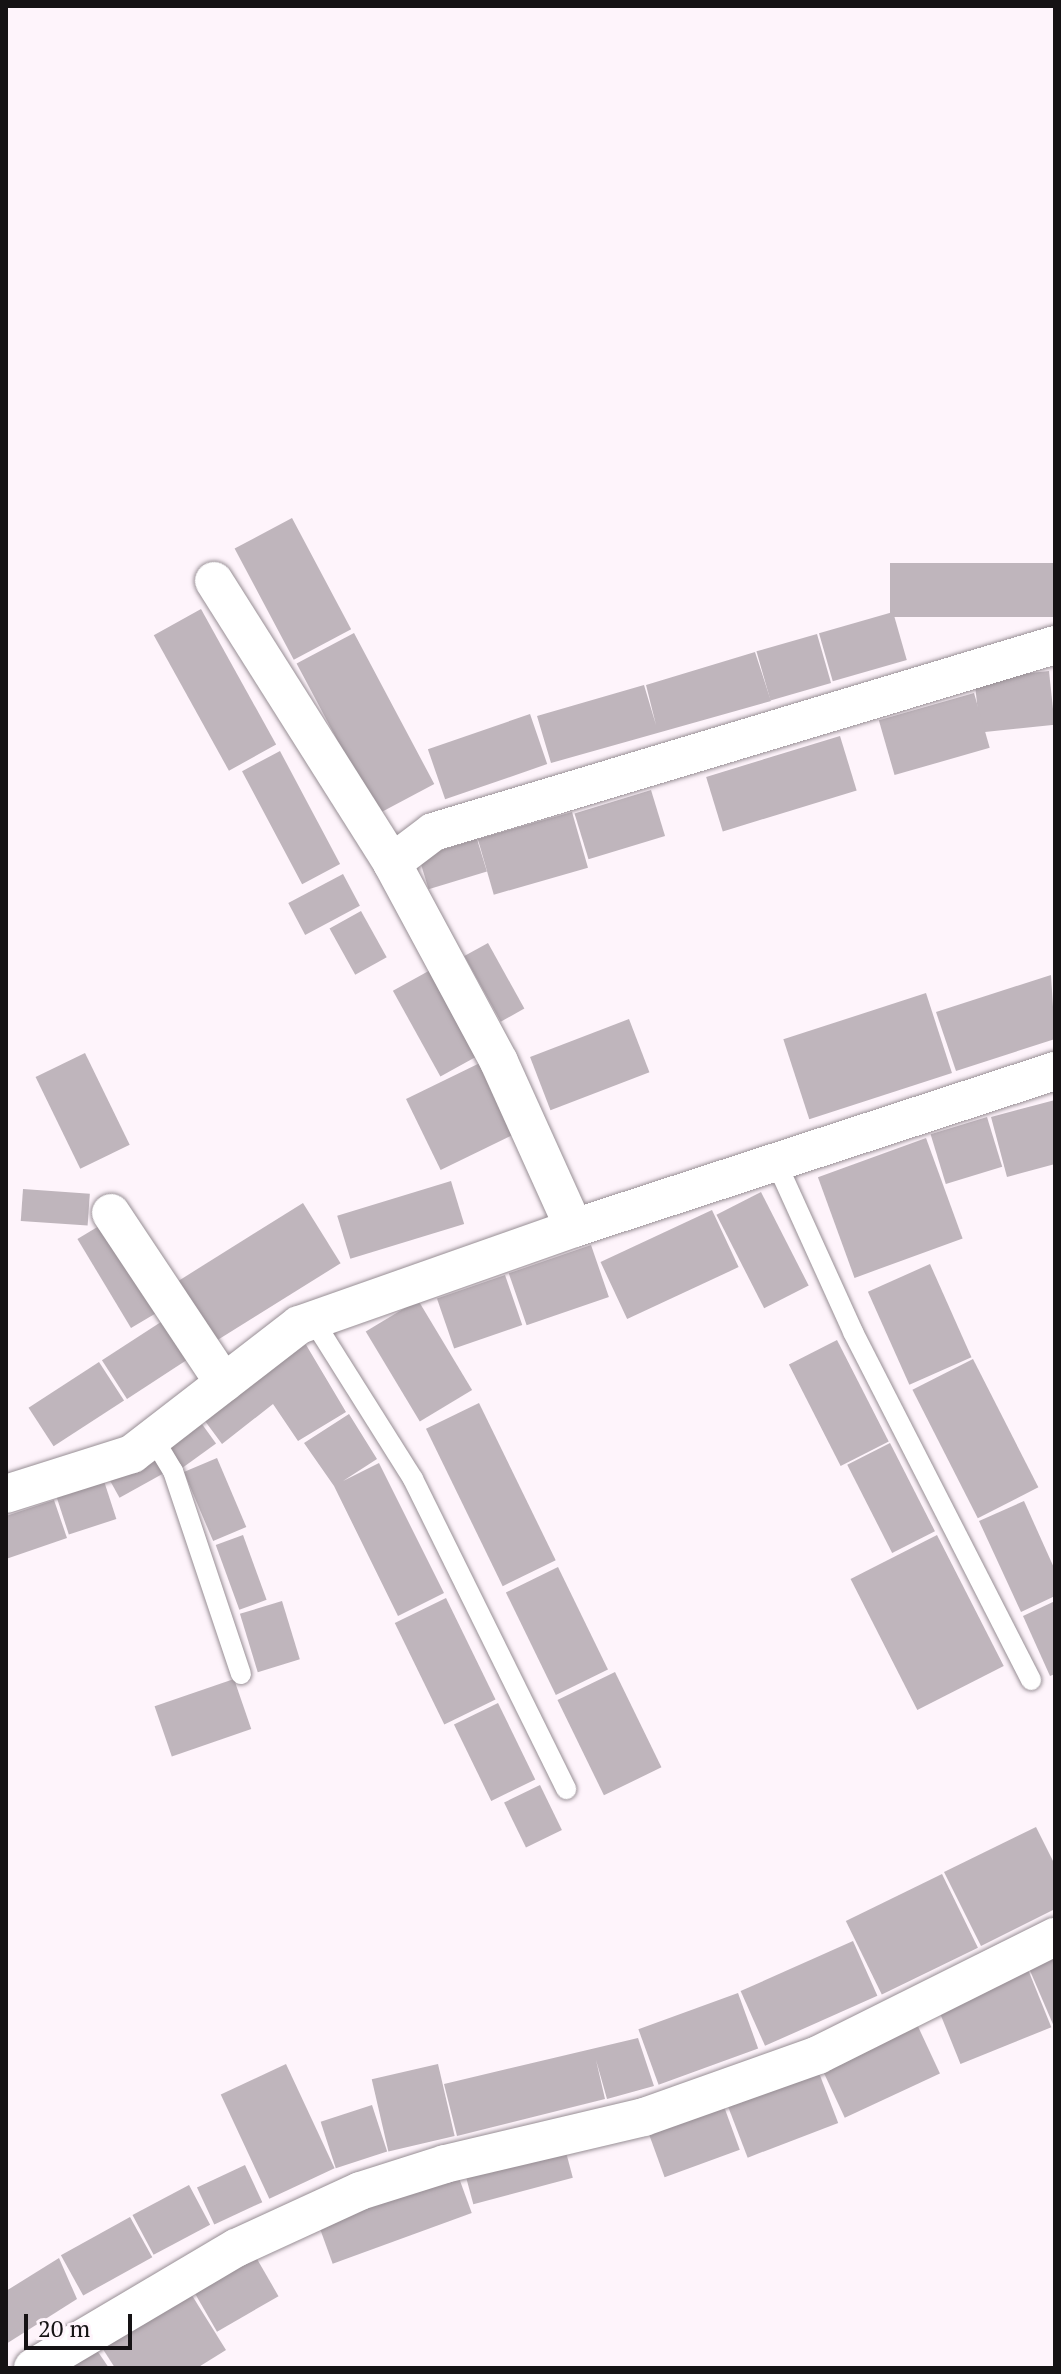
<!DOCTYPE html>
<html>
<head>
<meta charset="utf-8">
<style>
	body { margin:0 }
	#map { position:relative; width:1061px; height:2374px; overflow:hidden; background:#fef4fb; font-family:"PT Serif",serif }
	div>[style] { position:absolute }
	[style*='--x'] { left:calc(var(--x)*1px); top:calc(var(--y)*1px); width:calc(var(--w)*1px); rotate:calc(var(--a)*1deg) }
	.building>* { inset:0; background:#bfb5bc; transform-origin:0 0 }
	.roads { filter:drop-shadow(0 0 2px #978e94) drop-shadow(0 0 2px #978e94) }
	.service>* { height:20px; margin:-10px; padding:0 10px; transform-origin:10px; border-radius:10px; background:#fff }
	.minor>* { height:38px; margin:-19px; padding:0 19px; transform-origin:19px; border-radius:19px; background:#fff }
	span { translate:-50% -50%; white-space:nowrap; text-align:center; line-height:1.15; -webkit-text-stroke:6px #fef4fb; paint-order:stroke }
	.frame { position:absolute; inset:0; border:8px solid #151214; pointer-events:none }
	.scale { position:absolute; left:24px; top:2314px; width:108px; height:36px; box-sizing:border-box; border:4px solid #151214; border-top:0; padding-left:10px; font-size:24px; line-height:28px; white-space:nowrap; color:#151214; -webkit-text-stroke:6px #fef4fb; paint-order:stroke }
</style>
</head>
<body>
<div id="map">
	<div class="building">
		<i style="left:292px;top:518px;width:126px;height:65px;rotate:62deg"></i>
		<i style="left:1055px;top:563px;width:54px;height:165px;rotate:90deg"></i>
		<i style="left:201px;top:609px;width:155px;height:54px;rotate:61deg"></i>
		<i style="left:893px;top:612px;width:50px;height:77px;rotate:74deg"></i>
		<i style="left:354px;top:633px;width:171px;height:65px;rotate:62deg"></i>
		<i style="left:817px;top:634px;width:51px;height:63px;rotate:74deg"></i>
		<i style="clip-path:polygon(755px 652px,771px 701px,551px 763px,537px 716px,644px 685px,656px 725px,646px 685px)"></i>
		<i style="left:1049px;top:671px;width:54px;height:75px;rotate:84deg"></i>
		<i style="left:974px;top:693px;width:57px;height:99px;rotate:74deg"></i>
		<i style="left:530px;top:714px;width:53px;height:108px;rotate:71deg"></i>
		<i style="left:840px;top:736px;width:57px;height:140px;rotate:73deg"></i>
		<i style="left:280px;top:751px;width:128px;height:43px;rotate:62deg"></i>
		<i style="left:651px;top:790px;width:48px;height:80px;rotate:73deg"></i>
		<i style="left:572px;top:812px;width:58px;height:98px;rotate:74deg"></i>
		<i style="left:477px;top:839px;width:34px;height:61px;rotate:73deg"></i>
		<i style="left:343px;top:874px;width:36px;height:62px;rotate:62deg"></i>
		<i style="left:361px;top:911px;width:53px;height:36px;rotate:61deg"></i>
		<i style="left:488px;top:943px;width:75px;height:27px;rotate:61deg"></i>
		<i style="left:434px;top:968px;width:98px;height:47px;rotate:61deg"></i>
		<i style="clip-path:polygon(1051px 975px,1055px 1039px,956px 1071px,936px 1012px)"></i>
		<i style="left:926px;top:993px;width:84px;height:150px;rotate:72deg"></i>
		<i style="left:629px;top:1019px;width:57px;height:106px;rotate:69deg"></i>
		<i style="left:85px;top:1053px;width:102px;height:55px;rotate:64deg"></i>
		<i style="left:486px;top:1060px;width:79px;height:89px;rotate:64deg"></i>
		<i style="clip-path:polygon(1055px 1100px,1055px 1164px,1007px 1177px,991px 1117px)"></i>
		<i style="left:987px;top:1117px;width:52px;height:59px;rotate:73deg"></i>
		<i style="left:926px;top:1138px;width:107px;height:115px;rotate:70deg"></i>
		<i style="left:451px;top:1181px;width:45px;height:119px;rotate:73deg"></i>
		<i style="left:23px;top:1189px;width:67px;height:32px;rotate:4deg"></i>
		<i style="left:761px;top:1192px;width:105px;height:50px;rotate:63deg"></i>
		<i style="left:303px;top:1203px;width:71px;height:147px;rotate:58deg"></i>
		<i style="left:712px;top:1210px;width:63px;height:123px;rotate:65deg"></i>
		<i style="left:104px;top:1223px;width:104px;height:31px;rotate:59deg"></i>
		<i style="left:591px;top:1245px;width:55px;height:87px;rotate:71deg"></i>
		<i style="left:930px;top:1264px;width:102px;height:68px;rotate:66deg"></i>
		<i style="left:505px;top:1275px;width:53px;height:72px;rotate:71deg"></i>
		<i style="left:418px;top:1300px;width:105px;height:61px;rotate:59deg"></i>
		<i style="left:164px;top:1320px;width:46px;height:74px;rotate:57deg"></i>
		<i style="clip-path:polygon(302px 1338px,346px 1412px,298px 1441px,273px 1404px,222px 1444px,202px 1417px)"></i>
		<i style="left:837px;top:1340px;width:114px;height:54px;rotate:63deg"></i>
		<i style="left:973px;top:1359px;width:144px;height:68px;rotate:63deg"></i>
		<i style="left:99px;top:1362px;width:46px;height:84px;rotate:57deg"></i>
		<i style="left:479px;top:1403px;width:175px;height:59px;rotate:64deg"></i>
		<i style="clip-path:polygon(349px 1414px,377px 1459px,343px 1481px,379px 1463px,444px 1593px,398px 1616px,334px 1486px,304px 1443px)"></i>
		<i style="left:199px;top:1420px;width:29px;height:41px;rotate:54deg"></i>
		<i style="left:890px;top:1443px;width:99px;height:48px;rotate:63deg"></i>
		<i style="left:153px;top:1453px;width:23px;height:51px;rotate:61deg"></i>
		<i style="left:217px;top:1458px;width:75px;height:36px;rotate:67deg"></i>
		<i style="left:104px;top:1481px;width:40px;height:50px;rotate:72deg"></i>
		<i style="clip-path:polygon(54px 1500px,67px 1538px,6px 1559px,6px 1516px)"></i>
		<i style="clip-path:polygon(1024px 1501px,1055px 1570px,1055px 1596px,1021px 1612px,979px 1521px)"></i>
		<i style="left:243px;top:1535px;width:69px;height:29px;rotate:70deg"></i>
		<i style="left:937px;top:1535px;width:147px;height:97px;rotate:63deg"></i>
		<i style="left:558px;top:1567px;width:114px;height:58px;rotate:64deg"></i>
		<i style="left:446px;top:1598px;width:113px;height:57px;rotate:64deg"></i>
		<i style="left:282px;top:1601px;width:61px;height:44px;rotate:73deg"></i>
		<i style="clip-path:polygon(1055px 1601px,1055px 1674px,1050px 1676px,1023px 1616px)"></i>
		<i style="left:615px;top:1672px;width:106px;height:64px;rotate:64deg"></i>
		<i style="left:234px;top:1679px;width:53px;height:84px;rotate:71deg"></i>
		<i style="left:498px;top:1703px;width:85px;height:49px;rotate:64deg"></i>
		<i style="left:540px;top:1785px;width:50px;height:40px;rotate:64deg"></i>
		<i style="clip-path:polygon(1036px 1827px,1055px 1865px,1055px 1909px,981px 1946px,944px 1872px)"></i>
		<i style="left:942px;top:1874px;width:82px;height:107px;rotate:64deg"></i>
		<i style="left:853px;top:1941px;width:60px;height:123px;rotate:66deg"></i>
		<i style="clip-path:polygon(1055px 1956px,1055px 2029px,1028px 1966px)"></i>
		<i style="left:1027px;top:1967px;width:65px;height:98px;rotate:68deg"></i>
		<i style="left:738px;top:1993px;width:59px;height:106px;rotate:70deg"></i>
		<i style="left:915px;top:2020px;width:59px;height:105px;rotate:65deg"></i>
		<i style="clip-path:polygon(638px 2038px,654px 2086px,607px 2099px,596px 2060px,605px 2099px,457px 2136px,444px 2084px)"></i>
		<i style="left:286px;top:2064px;width:115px;height:72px;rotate:65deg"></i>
		<i style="left:438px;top:2064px;width:74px;height:68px;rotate:77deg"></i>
		<i style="left:816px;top:2065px;width:62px;height:97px;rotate:69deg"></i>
		<i style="left:722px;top:2101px;width:52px;height:80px;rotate:70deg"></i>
		<i style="left:372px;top:2105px;width:49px;height:54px;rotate:72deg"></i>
		<i style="left:563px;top:2141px;width:38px;height:103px;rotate:75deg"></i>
		<i style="left:245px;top:2165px;width:41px;height:53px;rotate:65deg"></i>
		<i style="left:455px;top:2167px;width:49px;height:148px;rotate:70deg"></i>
		<i style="left:189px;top:2185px;width:45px;height:64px;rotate:62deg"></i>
		<i style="left:130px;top:2217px;width:46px;height:79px;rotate:61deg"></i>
		<i style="left:253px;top:2252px;width:51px;height:71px;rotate:60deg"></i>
		<i style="clip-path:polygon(59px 2258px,77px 2299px,6px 2344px,6px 2291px)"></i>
		<i style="clip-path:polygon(188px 2289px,226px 2350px,197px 2368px,115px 2368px,99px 2343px)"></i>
		<i style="clip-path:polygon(94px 2346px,109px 2368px,60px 2368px)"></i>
	</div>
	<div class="roads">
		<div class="service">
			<i style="--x:776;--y:1162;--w:187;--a:65.6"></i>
			<i style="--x:853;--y:1332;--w:391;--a:62.9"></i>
			<i style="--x:313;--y:1320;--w:188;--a:57.8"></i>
			<i style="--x:413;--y:1479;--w:346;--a:63.7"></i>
			<i style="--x:153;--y:1438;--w:39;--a:59"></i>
			<i style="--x:173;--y:1471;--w:214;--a:71.5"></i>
		</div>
		<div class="minor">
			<i style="--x:214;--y:581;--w:333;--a:57.7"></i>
			<i style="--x:392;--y:863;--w:226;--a:61.7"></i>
			<i style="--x:499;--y:1062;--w:182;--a:65.7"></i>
			<i style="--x:392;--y:863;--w:51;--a:-37.1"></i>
			<i style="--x:433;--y:832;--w:650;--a:-16.73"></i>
			<i style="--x:111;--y:1213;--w:204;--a:56.4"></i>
			<i style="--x:6;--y:1494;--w:132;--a:-17.6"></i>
			<i style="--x:132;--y:1454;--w:211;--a:-37.7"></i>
			<i style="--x:299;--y:1325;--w:292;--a:-19.4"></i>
			<i style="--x:574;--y:1228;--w:506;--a:-18.08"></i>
			<i style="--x:33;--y:2368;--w:236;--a:-30.6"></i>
			<i style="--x:236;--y:2248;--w:136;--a:-24.7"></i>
			<i style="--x:360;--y:2191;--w:89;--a:-17.6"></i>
			<i style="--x:445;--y:2164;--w:204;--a:-13.3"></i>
			<i style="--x:644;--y:2117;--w:185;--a:-19.6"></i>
			<i style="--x:818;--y:2055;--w:265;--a:-26.5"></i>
		</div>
	</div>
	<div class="frame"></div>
	<div class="scale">20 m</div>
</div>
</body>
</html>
